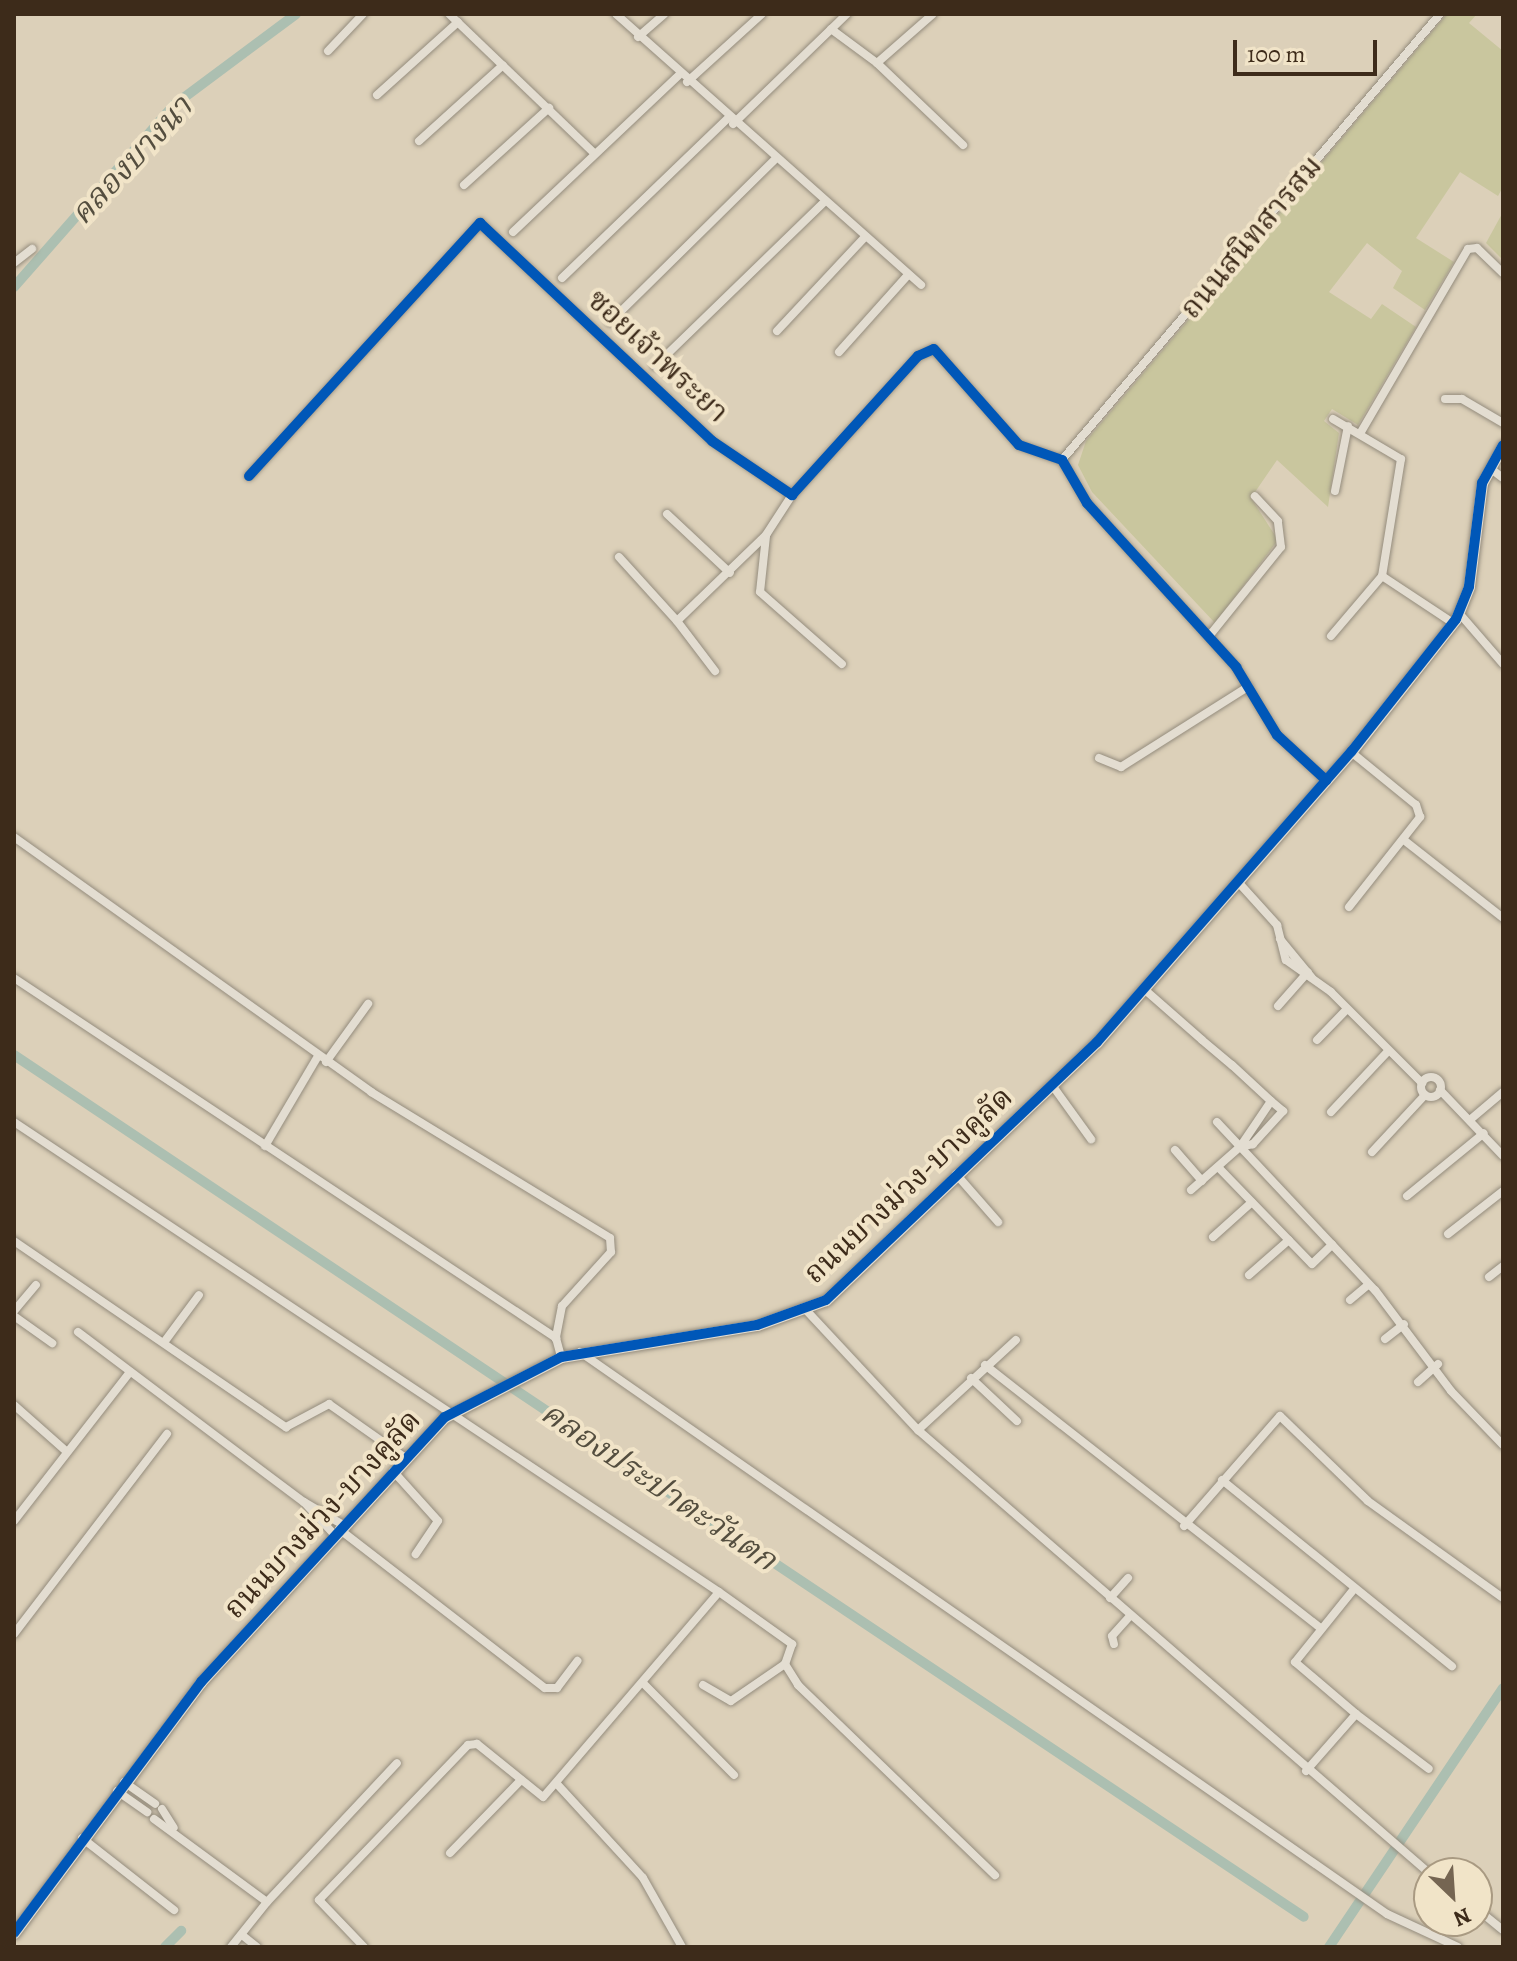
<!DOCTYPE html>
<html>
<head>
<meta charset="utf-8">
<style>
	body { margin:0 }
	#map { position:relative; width:1517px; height:1961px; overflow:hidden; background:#dcd0b9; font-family:Alegreya,"Noto Serif Thai",serif }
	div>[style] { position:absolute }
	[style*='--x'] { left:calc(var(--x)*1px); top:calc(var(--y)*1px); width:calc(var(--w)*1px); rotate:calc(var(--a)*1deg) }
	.green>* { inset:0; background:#c9c69e }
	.canal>* { height:10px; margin:-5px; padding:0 5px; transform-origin:5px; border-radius:5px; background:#acbfb1 }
	.roads { filter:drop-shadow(0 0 2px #948c7d) drop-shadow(0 0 2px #948c7d) }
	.street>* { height:8px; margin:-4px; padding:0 4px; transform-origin:4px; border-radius:4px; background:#e3ddd1 }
	.street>.ring { margin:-4px; padding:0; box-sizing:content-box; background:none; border:8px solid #e3ddd1; border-radius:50% }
	.secondary>* { height:11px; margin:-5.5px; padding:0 5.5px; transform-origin:5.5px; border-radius:5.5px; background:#e3ddd1 }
	.cycleway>* { height:10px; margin:-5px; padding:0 5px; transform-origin:5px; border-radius:5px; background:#0057b8 }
	span { translate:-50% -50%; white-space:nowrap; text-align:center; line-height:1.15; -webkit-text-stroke:8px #f1e4c8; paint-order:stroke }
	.street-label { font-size:30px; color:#3d2b1a }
	.water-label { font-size:32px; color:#544e3f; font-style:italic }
	.frame { position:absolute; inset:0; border:16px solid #3d2b1a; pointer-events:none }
	.north { position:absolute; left:1413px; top:1857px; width:80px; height:80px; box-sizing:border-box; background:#f1e4c8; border:2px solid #a99a82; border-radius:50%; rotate:155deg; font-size:22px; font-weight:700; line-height:32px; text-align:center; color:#3d2b1a }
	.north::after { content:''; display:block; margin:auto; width:28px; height:36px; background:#756552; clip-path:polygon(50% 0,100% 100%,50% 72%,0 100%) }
	.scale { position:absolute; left:1233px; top:40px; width:144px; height:36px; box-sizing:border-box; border:4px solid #3d2b1a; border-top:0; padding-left:10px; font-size:24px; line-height:28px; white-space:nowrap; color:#3d2b1a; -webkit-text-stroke:6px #f1e4c8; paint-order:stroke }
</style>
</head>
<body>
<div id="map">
	<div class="green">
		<i style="clip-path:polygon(1447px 14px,1477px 14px,1469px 23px,1503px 51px,1503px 187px,1498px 196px,1460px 172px,1416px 238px,1454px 262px,1425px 310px,1393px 288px,1402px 271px,1367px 243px,1329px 292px,1371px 319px,1382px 304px,1416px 327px,1358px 425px,1332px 409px,1324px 421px,1339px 433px,1328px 507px,1277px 460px,1251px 498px,1278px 540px,1215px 623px,1092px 492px,1078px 465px,1086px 441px)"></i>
		<i style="clip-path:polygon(1503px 212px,1503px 260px,1486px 243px)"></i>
	</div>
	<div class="canal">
		<i style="--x:14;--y:287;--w:242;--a:-48.7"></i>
		<i style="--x:174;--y:105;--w:152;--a:-36.7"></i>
		<i style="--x:14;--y:1055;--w:1551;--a:33.75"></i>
		<i style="--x:165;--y:1947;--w:23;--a:-45"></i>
		<i style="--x:1329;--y:1947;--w:312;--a:-56.1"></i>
	</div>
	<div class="roads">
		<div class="street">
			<i style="--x:449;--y:14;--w:201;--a:43.8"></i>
			<i style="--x:616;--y:14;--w:408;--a:41.6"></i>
			<i style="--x:831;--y:29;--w:57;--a:36.5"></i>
			<i style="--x:877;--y:63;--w:119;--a:43.6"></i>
			<i style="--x:638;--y:37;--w:35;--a:-41"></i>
			<i style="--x:328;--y:51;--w:51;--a:-46.6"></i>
			<i style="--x:877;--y:63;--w:74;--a:-41.2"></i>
			<i style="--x:687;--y:82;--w:101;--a:-42.2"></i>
			<i style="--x:377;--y:95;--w:109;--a:-42"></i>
			<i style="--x:733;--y:124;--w:158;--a:-44"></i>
			<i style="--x:419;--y:141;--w:113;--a:-42.1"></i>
			<i style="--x:464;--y:185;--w:115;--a:-42.2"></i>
			<i style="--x:513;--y:232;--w:228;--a:-43.4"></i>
			<i style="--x:14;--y:263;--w:23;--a:-38"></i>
			<i style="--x:562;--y:278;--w:229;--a:-43.9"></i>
			<i style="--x:610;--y:322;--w:231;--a:-44.6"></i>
			<i style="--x:777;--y:331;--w:127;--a:-46.9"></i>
			<i style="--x:839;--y:352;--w:102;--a:-48.2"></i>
			<i style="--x:655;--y:366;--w:234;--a:-44.1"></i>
			<i style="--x:1445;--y:399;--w:17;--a:0"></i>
			<i style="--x:1462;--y:399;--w:48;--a:30.3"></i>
			<i style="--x:1333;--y:419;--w:79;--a:30.5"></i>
			<i style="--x:1401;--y:459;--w:119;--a:99.2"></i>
			<i style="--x:1382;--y:576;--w:85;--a:33.5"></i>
			<i style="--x:1361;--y:432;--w:212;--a:-59.7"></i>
			<i style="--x:1468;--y:249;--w:9;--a:-6"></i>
			<i style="--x:1477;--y:248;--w:36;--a:44"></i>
			<i style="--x:1062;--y:460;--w:585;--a:-49.72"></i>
			<i style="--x:1490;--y:468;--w:16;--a:38"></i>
			<i style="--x:249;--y:476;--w:343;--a:-47.6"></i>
			<i style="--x:480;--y:223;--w:318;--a:43.2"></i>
			<i style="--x:712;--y:441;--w:97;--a:34"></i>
			<i style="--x:792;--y:495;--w:188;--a:-47.8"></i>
			<i style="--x:918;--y:356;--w:17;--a:-24"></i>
			<i style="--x:934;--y:349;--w:128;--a:48.5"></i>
			<i style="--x:1019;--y:445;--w:46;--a:19.2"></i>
			<i style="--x:1062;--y:460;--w:50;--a:59.8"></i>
			<i style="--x:1087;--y:503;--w:222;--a:47.7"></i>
			<i style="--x:1236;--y:667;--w:79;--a:58.9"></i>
			<i style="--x:1277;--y:735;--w:67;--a:42.6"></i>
			<i style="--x:1335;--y:491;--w:66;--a:-78.7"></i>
			<i style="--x:667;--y:514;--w:86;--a:43.1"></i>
			<i style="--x:766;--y:536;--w:56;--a:96.1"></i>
			<i style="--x:760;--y:592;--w:109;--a:41.3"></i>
			<i style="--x:619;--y:557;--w:86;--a:47.8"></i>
			<i style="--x:677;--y:621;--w:124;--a:-44"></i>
			<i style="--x:766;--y:535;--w:48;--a:-57"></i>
			<i style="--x:1459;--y:613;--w:67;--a:49.2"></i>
			<i style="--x:677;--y:621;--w:63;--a:52.8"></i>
			<i style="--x:1210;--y:635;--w:113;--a:-51.1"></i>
			<i style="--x:1281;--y:547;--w:26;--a:-97"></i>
			<i style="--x:1278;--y:521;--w:34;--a:-133"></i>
			<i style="--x:1331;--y:636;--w:79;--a:-49.6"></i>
			<i style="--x:1099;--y:758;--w:24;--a:22"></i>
			<i style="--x:1121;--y:767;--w:151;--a:-32.3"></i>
			<i style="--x:14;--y:837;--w:439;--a:35.5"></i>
			<i style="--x:371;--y:1092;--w:280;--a:31.4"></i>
			<i style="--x:610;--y:1238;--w:14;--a:86"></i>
			<i style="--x:611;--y:1252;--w:73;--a:132.2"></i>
			<i style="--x:562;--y:1306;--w:33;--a:101"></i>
			<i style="--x:1404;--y:840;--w:126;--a:38.2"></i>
			<i style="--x:1239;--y:883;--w:57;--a:47.9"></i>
			<i style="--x:1277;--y:925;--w:36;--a:76"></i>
			<i style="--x:1286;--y:960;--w:55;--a:35.4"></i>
			<i style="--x:1331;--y:992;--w:129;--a:45"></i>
			<i style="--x:1349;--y:907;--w:115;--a:-51.7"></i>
			<i style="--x:1420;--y:817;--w:13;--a:-108"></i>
			<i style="--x:1416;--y:805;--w:84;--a:-140.8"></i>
			<i style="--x:1280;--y:939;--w:50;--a:50.6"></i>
			<i style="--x:14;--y:978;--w:651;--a:33.59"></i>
			<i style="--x:556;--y:1338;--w:20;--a:75"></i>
			<i style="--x:1144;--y:989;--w:77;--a:41.3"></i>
			<i style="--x:1202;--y:1040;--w:39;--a:40"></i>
			<i style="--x:1232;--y:1065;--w:53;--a:42.7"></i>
			<i style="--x:1271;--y:1101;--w:16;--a:40"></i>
			<i style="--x:1283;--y:1111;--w:45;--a:132.3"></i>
			<i style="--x:1253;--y:1144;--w:13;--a:167"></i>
			<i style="--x:1240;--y:1147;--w:55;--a:-56"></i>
			<i style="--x:1278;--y:1006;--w:45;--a:-48.6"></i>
			<i style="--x:1317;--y:1040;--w:43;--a:-45.9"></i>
			<i style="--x:326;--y:1062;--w:72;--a:-54.1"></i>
			<i class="ring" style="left:1421px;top:1077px;width:12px;height:12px"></i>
			<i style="--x:1052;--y:1085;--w:67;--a:54.2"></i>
			<i style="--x:1440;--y:1090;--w:91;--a:46.3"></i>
			<i style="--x:1331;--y:1112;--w:83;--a:-46.9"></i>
			<i style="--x:1471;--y:1119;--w:42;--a:-40.2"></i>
			<i style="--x:14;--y:1122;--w:847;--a:33.69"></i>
			<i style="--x:719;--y:1592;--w:270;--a:130.6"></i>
			<i style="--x:543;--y:1797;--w:85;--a:-141.2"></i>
			<i style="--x:477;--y:1744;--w:9;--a:174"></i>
			<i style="--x:468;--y:1745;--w:215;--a:133.9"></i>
			<i style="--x:319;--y:1900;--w:65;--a:46.2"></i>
			<i style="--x:1217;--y:1122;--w:231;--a:46.8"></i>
			<i style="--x:1375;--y:1290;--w:126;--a:53"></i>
			<i style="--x:1451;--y:1391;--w:75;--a:46.1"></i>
			<i style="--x:265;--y:1146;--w:104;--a:-59.5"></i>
			<i style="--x:1175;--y:1150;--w:41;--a:48.9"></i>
			<i style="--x:1372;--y:1152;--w:78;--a:-47.1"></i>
			<i style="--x:1218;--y:1167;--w:135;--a:45.9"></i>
			<i style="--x:1312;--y:1264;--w:28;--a:-44"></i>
			<i style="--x:956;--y:1174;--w:64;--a:48.8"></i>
			<i style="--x:1191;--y:1190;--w:65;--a:-41.3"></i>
			<i style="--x:1407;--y:1196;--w:99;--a:-39.3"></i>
			<i style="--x:1448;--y:1234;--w:70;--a:-38"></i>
			<i style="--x:1213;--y:1237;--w:52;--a:-41.9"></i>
			<i style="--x:14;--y:1241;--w:330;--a:34.4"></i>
			<i style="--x:286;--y:1427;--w:49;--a:-28.1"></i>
			<i style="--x:329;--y:1404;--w:92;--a:35.2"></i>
			<i style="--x:1249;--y:1275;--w:53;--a:-41.2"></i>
			<i style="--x:1489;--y:1277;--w:18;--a:-38"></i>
			<i style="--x:1350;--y:1300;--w:23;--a:-40"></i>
			<i style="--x:805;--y:1309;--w:166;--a:47"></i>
			<i style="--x:918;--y:1430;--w:676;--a:40.92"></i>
			<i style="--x:14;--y:1311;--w:34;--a:-50"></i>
			<i style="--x:14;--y:1316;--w:47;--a:35.4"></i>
			<i style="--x:78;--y:1332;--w:283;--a:37"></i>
			<i style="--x:304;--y:1502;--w:41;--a:47"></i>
			<i style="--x:1385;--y:1339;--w:24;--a:-38"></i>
			<i style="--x:165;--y:1341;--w:57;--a:-53.5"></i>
			<i style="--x:580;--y:1352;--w:983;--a:34.85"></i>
			<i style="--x:1387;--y:1914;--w:78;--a:24.9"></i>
			<i style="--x:985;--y:1365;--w:426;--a:38.1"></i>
			<i style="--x:971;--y:1378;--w:63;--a:43.1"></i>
			<i style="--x:1418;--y:1382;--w:27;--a:-42"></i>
			<i style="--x:14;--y:1405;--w:69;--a:41.5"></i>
			<i style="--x:918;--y:1430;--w:133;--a:-42.6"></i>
			<i style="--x:393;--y:1471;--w:67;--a:48"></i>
			<i style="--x:438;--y:1521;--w:40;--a:124"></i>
			<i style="--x:1222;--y:1480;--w:296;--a:39"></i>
			<i style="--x:304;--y:1502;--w:42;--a:30.3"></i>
			<i style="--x:14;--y:1521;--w:189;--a:-52.1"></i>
			<i style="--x:1184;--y:1526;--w:146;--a:-48.9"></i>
			<i style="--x:1280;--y:1416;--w:122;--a:44"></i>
			<i style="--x:1368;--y:1501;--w:166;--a:35.7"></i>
			<i style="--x:339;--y:1529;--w:260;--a:37.7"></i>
			<i style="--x:545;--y:1688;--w:12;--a:0"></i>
			<i style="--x:557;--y:1688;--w:34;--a:-53"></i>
			<i style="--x:1354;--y:1589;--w:94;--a:128.9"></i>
			<i style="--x:1295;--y:1662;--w:80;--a:40.4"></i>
			<i style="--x:719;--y:1592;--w:90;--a:35.5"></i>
			<i style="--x:792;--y:1644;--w:21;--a:109"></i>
			<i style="--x:785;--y:1664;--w:25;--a:58"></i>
			<i style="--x:798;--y:1685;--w:274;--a:44"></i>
			<i style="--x:1110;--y:1598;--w:27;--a:-48"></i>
			<i style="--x:14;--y:1634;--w:252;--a:-52.6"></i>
			<i style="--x:1114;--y:1644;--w:8;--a:-104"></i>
			<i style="--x:1112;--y:1636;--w:27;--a:-48"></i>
			<i style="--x:644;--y:1684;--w:128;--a:45.3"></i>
			<i style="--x:703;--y:1685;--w:32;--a:30"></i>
			<i style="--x:731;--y:1701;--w:65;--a:-34.4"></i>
			<i style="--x:1306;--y:1771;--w:76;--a:-48.7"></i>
			<i style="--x:1356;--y:1714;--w:91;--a:37"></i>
			<i style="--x:124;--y:1782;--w:38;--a:35"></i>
			<i style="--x:557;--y:1784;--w:127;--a:47.5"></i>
			<i style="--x:643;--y:1878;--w:79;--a:60.5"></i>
			<i style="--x:117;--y:1791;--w:37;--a:35"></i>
			<i style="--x:162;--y:1809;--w:22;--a:58"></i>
			<i style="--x:154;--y:1819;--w:140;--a:36.3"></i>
			<i style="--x:267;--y:1902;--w:58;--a:128.7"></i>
			<i style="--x:82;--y:1838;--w:117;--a:38"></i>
			<i style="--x:450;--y:1853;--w:102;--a:-45.8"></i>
			<i style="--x:267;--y:1902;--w:190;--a:-46.9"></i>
			<i style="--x:1477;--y:1909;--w:33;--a:39"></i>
			<i style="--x:242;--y:1935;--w:19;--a:39"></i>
		</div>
		<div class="secondary">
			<i style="--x:14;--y:1933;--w:313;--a:-53.3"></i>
			<i style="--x:201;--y:1682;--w:360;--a:-47.4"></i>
			<i style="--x:445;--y:1417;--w:131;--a:-27.3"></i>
			<i style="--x:561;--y:1357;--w:199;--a:-9.3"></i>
			<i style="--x:757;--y:1325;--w:73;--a:-19.9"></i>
			<i style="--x:826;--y:1300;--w:374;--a:-43.6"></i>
			<i style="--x:1097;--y:1042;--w:386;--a:-48.8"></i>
			<i style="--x:1351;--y:752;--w:169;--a:-51.7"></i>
			<i style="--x:1456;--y:619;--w:35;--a:-68"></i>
			<i style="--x:1469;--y:586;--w:104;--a:-82.8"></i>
			<i style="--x:1482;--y:483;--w:43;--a:-61.1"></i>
		</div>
	</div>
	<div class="cycleway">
		<i style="--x:249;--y:476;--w:343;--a:-47.6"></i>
		<i style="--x:480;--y:223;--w:318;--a:43.2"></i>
		<i style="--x:712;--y:441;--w:97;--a:34"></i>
		<i style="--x:792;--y:495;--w:188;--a:-47.8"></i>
		<i style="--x:918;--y:356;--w:17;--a:-24"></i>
		<i style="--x:934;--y:349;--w:128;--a:48.5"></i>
		<i style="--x:1019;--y:445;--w:46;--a:19.2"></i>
		<i style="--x:1062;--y:460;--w:50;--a:59.8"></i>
		<i style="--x:1087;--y:503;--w:222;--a:47.7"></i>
		<i style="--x:1236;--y:667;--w:79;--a:58.9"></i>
		<i style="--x:1277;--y:735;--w:67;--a:42.6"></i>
		<i style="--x:14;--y:1933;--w:313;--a:-53.3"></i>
		<i style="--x:201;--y:1682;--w:360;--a:-47.4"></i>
		<i style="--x:445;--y:1417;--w:131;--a:-27.3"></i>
		<i style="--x:561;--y:1357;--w:199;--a:-9.3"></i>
		<i style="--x:757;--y:1325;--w:73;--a:-19.9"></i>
		<i style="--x:826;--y:1300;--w:374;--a:-43.6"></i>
		<i style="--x:1097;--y:1042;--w:386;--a:-48.8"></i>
		<i style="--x:1351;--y:752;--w:169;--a:-51.7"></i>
		<i style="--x:1456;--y:619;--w:35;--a:-68"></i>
		<i style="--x:1469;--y:586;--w:104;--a:-82.8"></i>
		<i style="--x:1482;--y:483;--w:43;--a:-61.1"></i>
	</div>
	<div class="street-label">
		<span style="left:1251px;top:237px;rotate:-50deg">ถนนสนิทสารสม</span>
		<span style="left:658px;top:356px;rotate:43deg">ซอยเจ้าพระยา</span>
		<span style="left:908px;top:1185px;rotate:-43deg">ถนนบางม่วง-บางคูลัด</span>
		<span style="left:322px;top:1514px;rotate:-47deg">ถนนบางม่วง-บางคูลัด</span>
	</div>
	<div class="water-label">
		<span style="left:131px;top:160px;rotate:-47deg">คลองบางนา</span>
		<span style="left:659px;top:1486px;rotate:34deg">คลองประปาตะวันตก</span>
	</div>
	<div class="frame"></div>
	<div class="north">N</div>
	<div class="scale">100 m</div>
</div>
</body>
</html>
